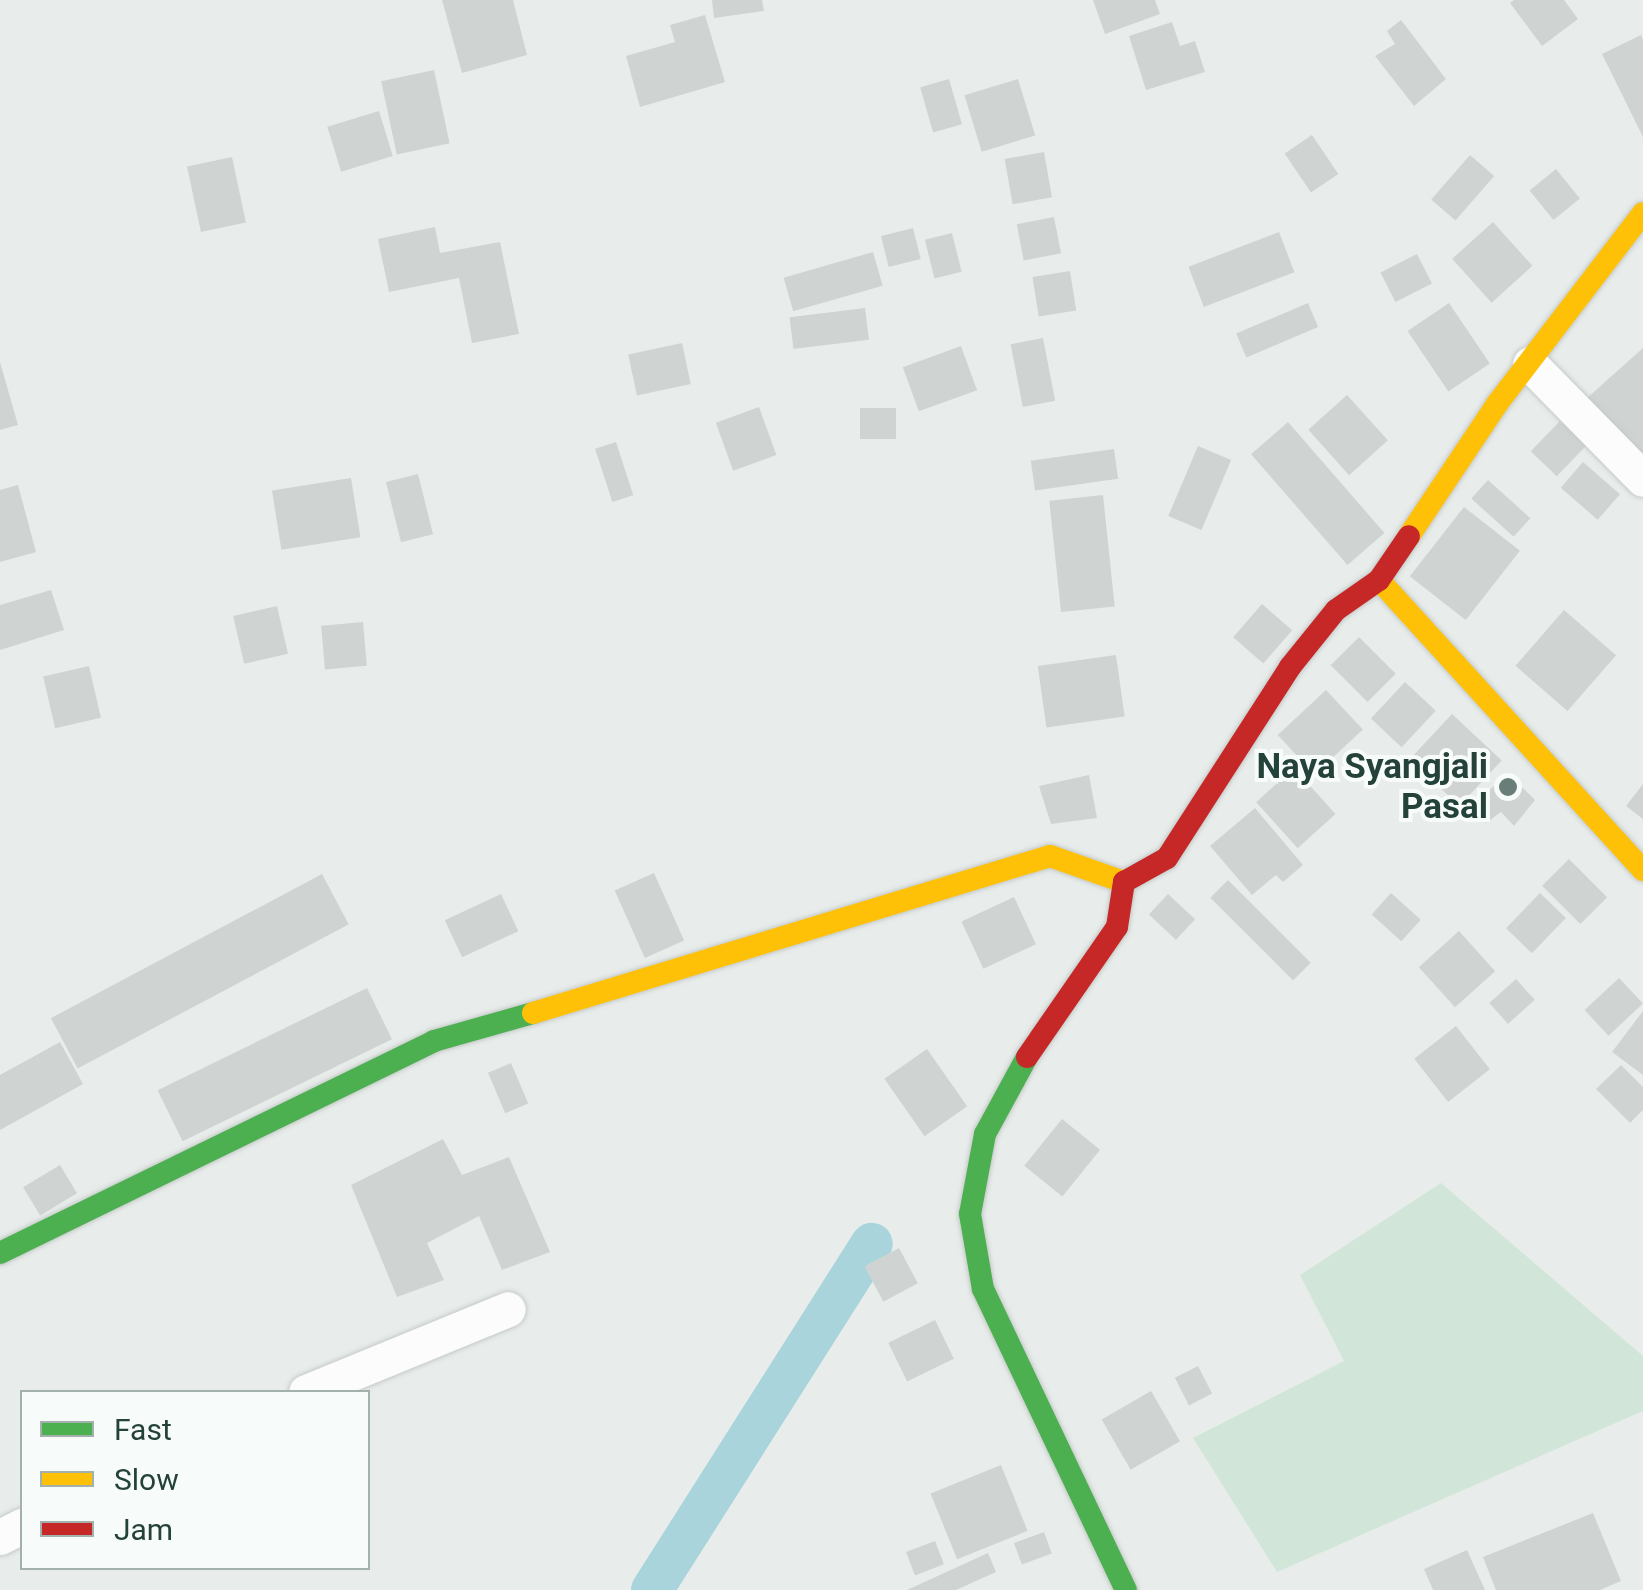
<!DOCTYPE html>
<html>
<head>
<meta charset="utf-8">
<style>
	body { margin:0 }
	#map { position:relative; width:1643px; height:1590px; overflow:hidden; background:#e8edeb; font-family:Roboto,sans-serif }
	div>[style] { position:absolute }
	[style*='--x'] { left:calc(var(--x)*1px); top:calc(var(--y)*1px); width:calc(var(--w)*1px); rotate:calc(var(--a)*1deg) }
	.green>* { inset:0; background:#d1e6d8 }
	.canal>* { height:42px; margin:-21px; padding:0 21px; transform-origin:21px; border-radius:21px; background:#a9d4db }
	.building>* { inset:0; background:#cfd4d2; transform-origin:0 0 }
	.roads { filter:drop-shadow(0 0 2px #c5cac8) drop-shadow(0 0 2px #c5cac8) }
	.street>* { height:35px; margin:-17.5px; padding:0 17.5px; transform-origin:17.5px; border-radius:17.5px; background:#fcfcfc }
	.fast>* { height:22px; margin:-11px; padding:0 11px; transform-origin:11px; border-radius:11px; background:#4caf50 }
	.slow>* { height:22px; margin:-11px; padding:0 11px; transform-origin:11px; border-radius:11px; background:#ffc107 }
	.jam>* { height:22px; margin:-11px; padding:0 11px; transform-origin:11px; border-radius:11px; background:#c62828 }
	.dots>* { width:28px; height:28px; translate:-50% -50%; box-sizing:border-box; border:5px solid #f7fbf9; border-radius:50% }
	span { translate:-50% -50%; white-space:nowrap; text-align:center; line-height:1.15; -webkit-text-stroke:8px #f7fbf9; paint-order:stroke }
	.poi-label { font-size:35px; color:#24423a; font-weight:700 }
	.right { translate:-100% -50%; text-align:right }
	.legend { position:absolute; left:20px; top:1390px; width:350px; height:180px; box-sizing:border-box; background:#f7fbf9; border:2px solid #a3b1ad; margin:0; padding:12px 18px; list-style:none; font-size:30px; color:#24423a }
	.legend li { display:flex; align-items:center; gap:20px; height:50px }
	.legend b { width:50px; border:2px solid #a3b1ad }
</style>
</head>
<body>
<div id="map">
	<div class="green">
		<i style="clip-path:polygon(1441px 1183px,1643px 1356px,1643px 1411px,1277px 1572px,1193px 1438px,1344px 1361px,1300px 1275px)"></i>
	</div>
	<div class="canal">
		<i style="--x:652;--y:1590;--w:410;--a:-57.6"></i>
	</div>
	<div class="building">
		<i style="clip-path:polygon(442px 0,513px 0,527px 55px,462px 73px)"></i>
		<i style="clip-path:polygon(712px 0,762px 0,764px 11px,714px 18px)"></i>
		<i style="clip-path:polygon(1093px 0,1155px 0,1160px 14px,1105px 34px)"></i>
		<i style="clip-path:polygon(1514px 0,1564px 0,1578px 19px,1542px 46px,1510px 3px)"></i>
		<i style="clip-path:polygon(705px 15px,725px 82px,640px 107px,626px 56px,675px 42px,670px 25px)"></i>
		<i style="clip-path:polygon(1401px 20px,1446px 79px,1414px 106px,1375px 56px,1395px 44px,1387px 31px)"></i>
		<i style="clip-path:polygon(1172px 22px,1180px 46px,1195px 41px,1205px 72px,1146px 90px,1129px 36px)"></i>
		<i style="clip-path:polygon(1641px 35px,1643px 40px,1643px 137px,1602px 54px)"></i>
		<i style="left:434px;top:70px;width:75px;height:54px;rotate:78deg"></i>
		<i style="left:949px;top:79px;width:47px;height:30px;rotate:74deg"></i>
		<i style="left:1018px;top:79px;width:59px;height:56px;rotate:73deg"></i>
		<i style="left:379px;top:111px;width:47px;height:54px;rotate:73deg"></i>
		<i style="left:1312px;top:135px;width:47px;height:33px;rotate:56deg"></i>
		<i style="left:1044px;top:152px;width:46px;height:40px;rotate:80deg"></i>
		<i style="left:1470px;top:155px;width:32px;height:59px;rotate:41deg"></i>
		<i style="left:232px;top:157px;width:67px;height:46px;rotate:78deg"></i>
		<i style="left:1556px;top:169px;width:38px;height:34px;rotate:51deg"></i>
		<i style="left:1054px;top:217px;width:37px;height:38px;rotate:79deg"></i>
		<i style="left:1493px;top:222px;width:59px;height:55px;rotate:48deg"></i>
		<i style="clip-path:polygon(435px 227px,440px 253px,500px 242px,519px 334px,472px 343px,459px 278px,389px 292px,378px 239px)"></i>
		<i style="left:913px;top:228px;width:32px;height:33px;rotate:76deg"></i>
		<i style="left:1279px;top:232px;width:43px;height:97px;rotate:69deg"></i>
		<i style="left:952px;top:233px;width:40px;height:28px;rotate:76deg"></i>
		<i style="left:873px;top:252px;width:35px;height:93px;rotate:74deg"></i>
		<i style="left:1417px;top:254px;width:33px;height:41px;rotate:63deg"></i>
		<i style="left:1070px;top:271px;width:40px;height:38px;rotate:81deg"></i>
		<i style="left:1308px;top:303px;width:26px;height:78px;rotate:67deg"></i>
		<i style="left:1449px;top:303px;width:73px;height:50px;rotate:56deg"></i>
		<i style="left:865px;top:308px;width:32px;height:76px;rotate:83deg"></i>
		<i style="left:1043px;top:338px;width:64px;height:33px;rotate:79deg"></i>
		<i style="left:682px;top:343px;width:42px;height:55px;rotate:78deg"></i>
		<i style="left:961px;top:346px;width:47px;height:62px;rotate:70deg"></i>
		<i style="clip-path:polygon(1643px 348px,1643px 464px,1577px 407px)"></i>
		<i style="clip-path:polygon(0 362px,18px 425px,0 430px)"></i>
		<i style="left:1347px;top:395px;width:61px;height:52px;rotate:48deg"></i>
		<i style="left:759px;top:407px;width:51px;height:46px;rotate:70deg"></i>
		<i style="left:896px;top:408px;width:31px;height:36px;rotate:90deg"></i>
		<i style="left:1560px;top:421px;width:36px;height:42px;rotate:44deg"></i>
		<i style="left:1288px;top:422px;width:147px;height:49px;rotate:49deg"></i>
		<i style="left:616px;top:442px;width:56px;height:22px;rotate:72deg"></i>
		<i style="left:1198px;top:446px;width:36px;height:76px;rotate:23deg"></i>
		<i style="left:1114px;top:449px;width:30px;height:84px;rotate:82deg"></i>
		<i style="left:1583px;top:462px;width:49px;height:34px;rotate:41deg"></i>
		<i style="left:418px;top:474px;width:62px;height:33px;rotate:76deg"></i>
		<i style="left:351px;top:478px;width:60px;height:80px;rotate:81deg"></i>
		<i style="left:1488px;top:480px;width:57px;height:25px;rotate:42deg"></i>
		<i style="clip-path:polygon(18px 485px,36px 552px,0 562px,0 490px)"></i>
		<i style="left:1103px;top:495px;width:112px;height:54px;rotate:84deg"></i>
		<i style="left:1464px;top:507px;width:71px;height:88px;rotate:38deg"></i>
		<i style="clip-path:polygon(51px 590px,64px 630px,0 650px,0 605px)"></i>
		<i style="left:1262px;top:604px;width:40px;height:44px;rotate:41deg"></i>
		<i style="left:277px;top:606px;width:49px;height:45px;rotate:77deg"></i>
		<i style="left:1564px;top:610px;width:69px;height:74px;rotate:41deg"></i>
		<i style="left:363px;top:622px;width:44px;height:42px;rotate:85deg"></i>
		<i style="left:1359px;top:637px;width:52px;height:40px;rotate:45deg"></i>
		<i style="left:1116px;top:655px;width:62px;height:79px;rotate:82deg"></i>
		<i style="left:89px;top:666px;width:53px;height:47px;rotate:77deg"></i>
		<i style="left:1405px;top:682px;width:42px;height:50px;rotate:43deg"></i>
		<i style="left:1326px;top:690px;width:54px;height:66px;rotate:47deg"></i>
		<i style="left:1452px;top:714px;width:68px;height:62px;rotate:43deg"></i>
		<i style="left:1294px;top:768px;width:62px;height:51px;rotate:48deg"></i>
		<i style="clip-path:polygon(1508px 773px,1535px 800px,1514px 826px,1501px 812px,1486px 823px,1471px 807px)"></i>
		<i style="clip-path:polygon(1089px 775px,1097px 818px,1051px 824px,1039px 786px)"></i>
		<i style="clip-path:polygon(1643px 784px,1643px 819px,1626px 806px)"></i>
		<i style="clip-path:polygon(1255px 808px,1303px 865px,1283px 882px,1276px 875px,1252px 895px,1210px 846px)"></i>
		<i style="left:1569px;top:859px;width:54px;height:38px;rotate:45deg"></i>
		<i style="left:654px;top:873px;width:74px;height:43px;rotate:66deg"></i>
		<i style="left:322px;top:874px;width:57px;height:307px;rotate:62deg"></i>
		<i style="left:1228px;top:880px;width:117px;height:25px;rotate:45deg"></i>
		<i style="left:1391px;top:893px;width:40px;height:29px;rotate:42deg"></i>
		<i style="left:1540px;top:893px;width:36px;height:49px;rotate:44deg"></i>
		<i style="left:501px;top:894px;width:41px;height:62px;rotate:65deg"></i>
		<i style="left:1168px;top:894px;width:37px;height:28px;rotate:43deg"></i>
		<i style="left:1014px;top:897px;width:52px;height:58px;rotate:65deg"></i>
		<i style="left:1459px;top:931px;width:54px;height:54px;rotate:48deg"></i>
		<i style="left:1619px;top:978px;width:35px;height:47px;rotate:47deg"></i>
		<i style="left:1516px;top:979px;width:28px;height:36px;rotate:48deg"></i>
		<i style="left:367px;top:988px;width:57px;height:233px;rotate:64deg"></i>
		<i style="clip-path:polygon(1643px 1011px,1643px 1075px,1612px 1052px)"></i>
		<i style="left:1456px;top:1026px;width:55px;height:53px;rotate:52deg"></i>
		<i style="clip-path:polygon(60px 1042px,83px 1084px,0 1130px,0 1075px)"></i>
		<i style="left:927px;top:1049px;width:70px;height:52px;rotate:55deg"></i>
		<i style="left:511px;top:1063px;width:44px;height:25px;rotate:67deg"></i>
		<i style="clip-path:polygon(1621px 1065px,1643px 1087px,1643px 1110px,1630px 1123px,1596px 1089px)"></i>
		<i style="left:1062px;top:1119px;width:49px;height:60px;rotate:39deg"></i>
		<i style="clip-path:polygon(443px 1139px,462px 1175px,509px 1157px,550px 1252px,502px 1270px,479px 1216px,427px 1243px,444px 1280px,397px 1297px,351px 1185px)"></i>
		<i style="left:60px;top:1165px;width:33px;height:43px;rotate:59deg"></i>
		<i style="left:899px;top:1248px;width:40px;height:39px;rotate:62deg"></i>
		<i style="left:935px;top:1320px;width:43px;height:52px;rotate:64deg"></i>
		<i style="left:1198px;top:1366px;width:31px;height:26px;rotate:63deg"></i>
		<i style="left:1151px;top:1391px;width:58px;height:57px;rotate:60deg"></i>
		<i style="left:1001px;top:1465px;width:71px;height:76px;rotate:68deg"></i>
		<i style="clip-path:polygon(1593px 1513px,1621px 1581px,1600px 1590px,1496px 1590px,1483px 1557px)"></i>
		<i style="left:1044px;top:1532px;width:23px;height:32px;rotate:70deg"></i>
		<i style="left:935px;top:1541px;width:25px;height:31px;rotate:69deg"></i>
		<i style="clip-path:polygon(1467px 1550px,1485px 1590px,1433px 1590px,1424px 1569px)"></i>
		<i style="clip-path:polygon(988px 1553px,996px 1572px,956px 1590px,907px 1590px)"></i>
	</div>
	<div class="roads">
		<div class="street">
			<i style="--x:1530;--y:364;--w:161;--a:45.5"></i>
			<i style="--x:306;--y:1392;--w:218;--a:-22.3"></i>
			<i style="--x:0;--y:1537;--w:25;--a:-27"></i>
		</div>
		<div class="fast">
			<i style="--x:1027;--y:1057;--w:88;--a:118.6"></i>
			<i style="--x:985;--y:1134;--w:81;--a:100.6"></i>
			<i style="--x:970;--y:1214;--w:76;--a:80.2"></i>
			<i style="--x:983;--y:1289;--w:333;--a:64.6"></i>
			<i style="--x:0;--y:1253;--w:483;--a:-26"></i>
			<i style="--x:434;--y:1041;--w:103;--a:-15.8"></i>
		</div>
		<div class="slow">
			<i style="--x:1409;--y:536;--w:159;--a:-56.3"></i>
			<i style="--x:1497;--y:404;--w:240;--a:-52.6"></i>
			<i style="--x:1379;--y:580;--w:392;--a:47.7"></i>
			<i style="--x:533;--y:1013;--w:540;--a:-16.89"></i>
			<i style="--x:1050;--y:856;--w:78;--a:19.4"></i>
		</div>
		<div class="jam">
			<i style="--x:1027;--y:1057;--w:158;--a:-55.3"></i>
			<i style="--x:1117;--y:927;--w:46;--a:-81.2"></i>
			<i style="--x:1124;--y:882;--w:49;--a:-29.2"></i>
			<i style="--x:1167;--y:858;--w:227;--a:-57.2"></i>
			<i style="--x:1290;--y:667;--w:73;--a:-51.1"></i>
			<i style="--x:1336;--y:610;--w:52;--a:-34.9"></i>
			<i style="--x:1379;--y:580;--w:53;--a:-55.7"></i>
		</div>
	</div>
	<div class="dots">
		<i style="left:1508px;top:787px;background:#697e78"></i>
	</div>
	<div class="poi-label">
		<span class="right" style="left:1488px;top:787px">Naya Syangjali<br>Pasal</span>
	</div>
	<ul class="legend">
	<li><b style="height:12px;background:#4caf50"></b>Fast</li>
	<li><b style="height:12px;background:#ffc107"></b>Slow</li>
	<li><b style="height:12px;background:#c62828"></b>Jam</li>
	</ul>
</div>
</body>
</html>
